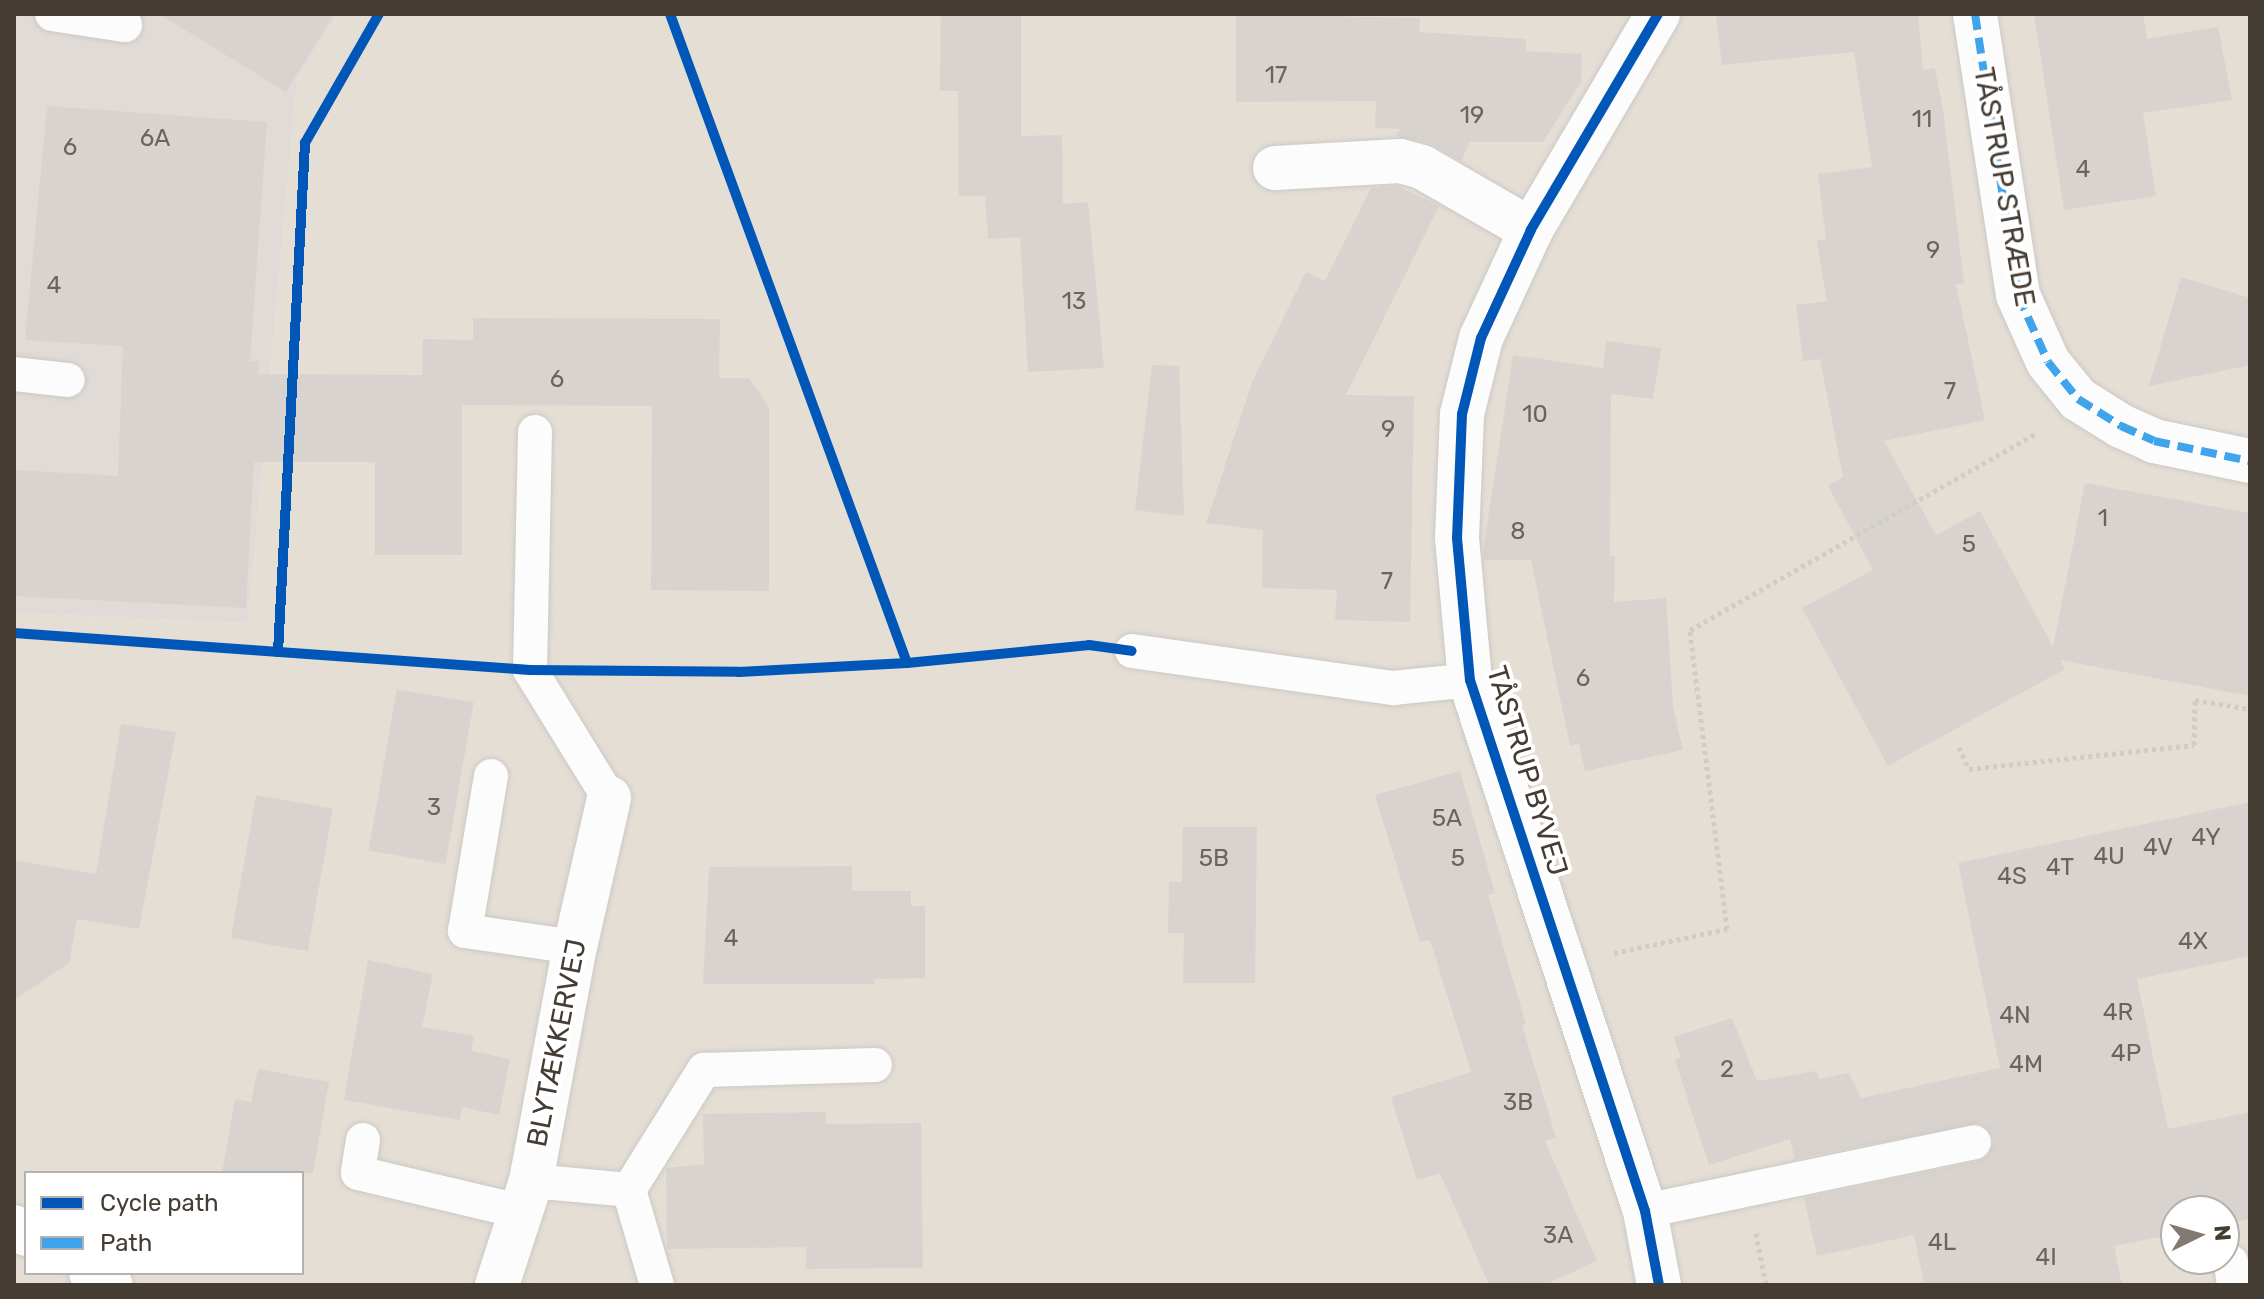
<!DOCTYPE html>
<html>
<head>
<meta charset="utf-8">
<style>
	body { margin:0 }
	#map { position:relative; width:2264px; height:1299px; overflow:hidden; background:#f0ece8; font-family:Rubik,sans-serif }
	div>[style] { position:absolute }
	[style*='--x'] { left:calc(var(--x)*1px); top:calc(var(--y)*1px); width:calc(var(--w)*1px); rotate:calc(var(--a)*1deg) }
	.residential>* { inset:0; background:#e4ded5 }
	.industrial>* { inset:0; background:#e0dbd6 }
	.building>* { inset:0; background:#d8d3cf; transform-origin:0 0 }
	.path>* { height:5px; margin-top:-2.5px; transform-origin:0; background:repeating-linear-gradient(90deg,#d0cdc9 0 4px,transparent 0 8px) }
	.roads { filter:drop-shadow(0 0 2px #ccc8c4) drop-shadow(0 0 2px #ccc8c4) }
	.service>* { height:34px; margin:-17px; padding:0 17px; transform-origin:17px; border-radius:17px; background:#fdfcfc }
	.minor>* { height:44px; margin:-22px; padding:0 22px; transform-origin:22px; border-radius:22px; background:#fdfcfc }
	.quiet>* { height:8px; margin-top:-4px; transform-origin:0; background:repeating-linear-gradient(90deg,#3fa4eb 0 16px,transparent 0 24px) }
	.cycleway>* { height:10px; margin:-5px; padding:0 5px; transform-origin:5px; border-radius:5px; background:#0057b8 }
	span { translate:-50% -50%; white-space:nowrap; text-align:center; line-height:1.15; -webkit-text-stroke:8px #fff; paint-order:stroke }
	.number-label { font-size:24px; color:#6b645c }
	.number-label span { -webkit-text-stroke-width:0 }
	.street-label { font-size:28px; color:#453d34 }
	.frame { position:absolute; inset:0; border:16px solid #453d34; pointer-events:none }
	.legend { position:absolute; left:24px; top:1171px; width:280px; height:104px; box-sizing:border-box; background:#fff; border:2px solid #b5b1ae; margin:0; padding:10px 14px; list-style:none; font-size:24px; color:#453d34 }
	.legend li { display:flex; align-items:center; gap:16px; height:40px }
	.legend b { width:40px; border:2px solid #b5b1ae }
	.north { position:absolute; left:2160px; top:1195px; width:80px; height:80px; box-sizing:border-box; background:#fff; border:2px solid #b5b1ae; border-radius:50%; rotate:85deg; font-size:22px; font-weight:700; line-height:32px; text-align:center; color:#453d34 }
	.north::after { content:''; display:block; margin:auto; width:28px; height:36px; background:#817a73; clip-path:polygon(50% 0,100% 100%,50% 72%,0 100%) }
</style>
</head>
<body>
<div id="map">
	<div class="residential">
		<i style="clip-path:polygon(evenodd,338px 14px,2250px 14px,2250px 1285px,21px 1285px,14px 1281px,14px 613px,248px 623px,297px 79px,338px 14px,26px 1173px,302px 1173px,302px 1273px,26px 1273px,26px 1173px,338px 14px,2176px 1211px,2224px 1211px,2224px 1259px,2176px 1259px,2176px 1211px)"></i>
	</div>
	<div class="industrial">
		<i style="clip-path:polygon(14px 14px,338px 14px,297px 79px,248px 623px,14px 613px)"></i>
	</div>
	<div class="building">
		<i style="clip-path:polygon(159px 14px,334px 14px,286px 92px)"></i>
		<i style="clip-path:polygon(941px 14px,1021px 14px,1021px 136px,1062px 135px,1063px 204px,1088px 202px,1104px 368px,1028px 372px,1020px 237px,988px 239px,985px 196px,959px 196px,958px 91px,940px 91px)"></i>
		<i style="clip-path:polygon(1236px 14px,1420px 18px,1419px 32px,1526px 39px,1526px 51px,1582px 54px,1581px 82px,1543px 142px,1470px 142px,1461px 161px,1429px 143px,1396px 136px,1400px 129px,1375px 128px,1376px 101px,1236px 102px)"></i>
		<i style="clip-path:polygon(1716px 14px,1918px 14px,1923px 70px,1935px 68px,1943px 110px,1964px 283px,1956px 284px,1985px 420px,1884px 441px,1936px 535px,1980px 511px,2053px 647px,2085px 483px,2250px 513px,2250px 696px,2060px 660px,2065px 669px,1888px 766px,1802px 608px,1873px 570px,1828px 486px,1843px 477px,1820px 359px,1803px 361px,1796px 305px,1827px 301px,1817px 240px,1826px 239px,1818px 174px,1872px 167px,1854px 52px,1722px 65px)"></i>
		<i style="clip-path:polygon(2034px 14px,2143px 14px,2147px 39px,2218px 27px,2232px 100px,2143px 113px,2156px 196px,2064px 210px)"></i>
		<i style="clip-path:polygon(47px 106px,267px 122px,250px 361px,259px 361px,258px 374px,422px 375px,423px 339px,473px 340px,473px 318px,720px 319px,719px 378px,749px 378px,769px 407px,769px 591px,651px 590px,652px 406px,462px 405px,462px 555px,375px 555px,375px 462px,254px 462px,246px 608px,14px 596px,14px 470px,118px 476px,123px 346px,25px 340px)"></i>
		<i style="clip-path:polygon(1397px 186px,1439px 206px,1346px 395px,1414px 396px,1410px 622px,1335px 620px,1337px 590px,1262px 588px,1263px 530px,1206px 523px,1253px 380px,1306px 272px,1325px 281px,1371px 188px)"></i>
		<i style="clip-path:polygon(2181px 277px,2250px 298px,2250px 365px,2149px 386px)"></i>
		<i style="clip-path:polygon(1606px 341px,1661px 348px,1653px 399px,1611px 394px,1610px 556px,1615px 556px,1614px 602px,1666px 598px,1673px 707px,1683px 750px,1585px 771px,1579px 744px,1570px 746px,1531px 560px,1484px 560px,1483px 552px,1513px 355px,1603px 368px)"></i>
		<i style="clip-path:polygon(1152px 365px,1179px 366px,1184px 516px,1135px 510px)"></i>
		<i style="left:397px;top:689px;width:78px;height:164px;rotate:10deg"></i>
		<i style="clip-path:polygon(121px 724px,176px 732px,139px 929px,77px 919px,69px 963px,14px 1000px,14px 860px,96px 874px)"></i>
		<i style="clip-path:polygon(1460px 771px,1495px 893px,1488px 895px,1526px 1024px,1522px 1025px,1556px 1138px,1545px 1141px,1597px 1261px,1544px 1285px,1489px 1285px,1440px 1173px,1417px 1180px,1391px 1097px,1471px 1072px,1430px 940px,1420px 942px,1375px 795px)"></i>
		<i style="left:256px;top:795px;width:78px;height:145px;rotate:10deg"></i>
		<i style="clip-path:polygon(2250px 802px,2250px 956px,2137px 979px,2168px 1129px,2250px 1112px,2250px 1219px,2224px 1224px,2224px 1211px,2176px 1211px,2176px 1234px,2114px 1246px,2122px 1285px,1924px 1285px,1914px 1235px,1817px 1256px,1804px 1198px,1979px 1161px,1988px 1156px,1994px 1139px,1981px 1123px,1795px 1159px,1790px 1139px,1709px 1165px,1675px 1060px,1681px 1058px,1674px 1037px,1732px 1018px,1757px 1081px,1816px 1071px,1819px 1079px,1849px 1073px,1861px 1098px,2000px 1068px,1958px 863px)"></i>
		<i style="clip-path:polygon(1183px 827px,1257px 827px,1255px 983px,1183px 983px,1184px 933px,1168px 933px,1169px 882px,1182px 882px)"></i>
		<i style="clip-path:polygon(852px 866px,852px 891px,911px 891px,911px 906px,925px 906px,925px 978px,874px 979px,875px 984px,703px 984px,709px 867px)"></i>
		<i style="clip-path:polygon(368px 960px,433px 974px,422px 1027px,474px 1036px,471px 1051px,510px 1059px,499px 1115px,462px 1107px,460px 1120px,344px 1100px)"></i>
		<i style="clip-path:polygon(258px 1069px,329px 1082px,313px 1173px,222px 1173px,235px 1099px,251px 1102px)"></i>
		<i style="clip-path:polygon(826px 1112px,826px 1124px,921px 1123px,923px 1268px,806px 1269px,806px 1247px,667px 1249px,666px 1168px,704px 1164px,703px 1114px)"></i>
	</div>
	<div class="path">
		<i style="--x:1959;--y:747;--w:24;--a:66"></i>
		<i style="--x:1969;--y:769;--w:226;--a:-6.1"></i>
		<i style="--x:2194;--y:745;--w:45;--a:-88.7"></i>
		<i style="--x:2195;--y:700;--w:56;--a:9.3"></i>
		<i style="--x:1614;--y:953;--w:116;--a:-12"></i>
		<i style="--x:1727;--y:929;--w:301;--a:-97.1"></i>
		<i style="--x:1690;--y:630;--w:400;--a:-29.6"></i>
		<i style="--x:1756;--y:1233;--w:53;--a:79.1"></i>
	</div>
	<div class="roads">
		<div class="service">
			<i style="--x:52;--y:14;--w:74;--a:8.6"></i>
			<i style="--x:14;--y:374;--w:54;--a:6.3"></i>
			<i style="--x:535;--y:432;--w:238;--a:91.2"></i>
			<i style="--x:530;--y:670;--w:150;--a:58.3"></i>
			<i style="--x:1132;--y:651;--w:264;--a:8.1"></i>
			<i style="--x:1393;--y:688;--w:77;--a:-5.9"></i>
			<i style="--x:491;--y:776;--w:157;--a:99.5"></i>
			<i style="--x:465;--y:931;--w:111;--a:8.3"></i>
			<i style="--x:363;--y:1140;--w:33;--a:99"></i>
			<i style="--x:358;--y:1173;--w:170;--a:13.3"></i>
			<i style="--x:531;--y:1181;--w:98;--a:5.2"></i>
			<i style="--x:629;--y:1190;--w:142;--a:-58"></i>
			<i style="--x:704;--y:1070;--w:171;--a:-1.7"></i>
			<i style="--x:629;--y:1190;--w:99;--a:73.6"></i>
			<i style="--x:1645;--y:1211;--w:336;--a:-11.8"></i>
			<i style="--x:2231;--y:1262;--w:23;--a:83"></i>
		</div>
		<div class="minor">
			<i style="--x:1658;--y:14;--w:251;--a:120.5"></i>
			<i style="--x:1531;--y:230;--w:119;--a:114.8"></i>
			<i style="--x:1481;--y:338;--w:78;--a:104"></i>
			<i style="--x:1462;--y:414;--w:124;--a:92.3"></i>
			<i style="--x:1457;--y:538;--w:143;--a:84.8"></i>
			<i style="--x:1470;--y:680;--w:559;--a:71.76"></i>
			<i style="--x:1645;--y:1211;--w:75;--a:79.3"></i>
			<i style="--x:1975;--y:14;--w:284;--a:81.3"></i>
			<i style="--x:2018;--y:295;--w:73;--a:65.9"></i>
			<i style="--x:2048;--y:362;--w:48;--a:51"></i>
			<i style="--x:2078;--y:399;--w:51;--a:32.1"></i>
			<i style="--x:2121;--y:426;--w:36;--a:24"></i>
			<i style="--x:2154;--y:441;--w:98;--a:11.8"></i>
			<i style="--x:1275;--y:168;--w:125;--a:-3.2"></i>
			<i style="--x:1400;--y:161;--w:23;--a:15"></i>
			<i style="--x:1422;--y:167;--w:126;--a:30"></i>
			<i style="--x:14;--y:1227;--w:14;--a:30"></i>
			<i style="--x:91;--y:1273;--w:23;--a:31"></i>
			<i style="--x:497;--y:1285;--w:109;--a:-71.9"></i>
			<i style="--x:531;--y:1181;--w:238;--a:-79.4"></i>
			<i style="--x:575;--y:947;--w:153;--a:-77.1"></i>
		</div>
	</div>
	<div class="quiet">
		<i style="--x:1975;--y:14;--w:284;--a:81.3"></i>
		<i style="--x:2018;--y:295;--w:73;--a:65.9"></i>
		<i style="--x:2048;--y:362;--w:48;--a:51"></i>
		<i style="--x:2078;--y:399;--w:51;--a:32.1"></i>
		<i style="--x:2121;--y:426;--w:36;--a:24"></i>
		<i style="--x:2154;--y:441;--w:98;--a:11.8"></i>
	</div>
	<div class="cycleway">
		<i style="--x:670;--y:14;--w:691;--a:69.94"></i>
		<i style="--x:1658;--y:14;--w:251;--a:120.5"></i>
		<i style="--x:1531;--y:230;--w:119;--a:114.8"></i>
		<i style="--x:1481;--y:338;--w:78;--a:104"></i>
		<i style="--x:1462;--y:414;--w:124;--a:92.3"></i>
		<i style="--x:1457;--y:538;--w:143;--a:84.8"></i>
		<i style="--x:1470;--y:680;--w:559;--a:71.76"></i>
		<i style="--x:1645;--y:1211;--w:75;--a:79.3"></i>
		<i style="--x:14;--y:633;--w:517;--a:4.1"></i>
		<i style="--x:530;--y:670;--w:209;--a:0.5"></i>
		<i style="--x:739;--y:672;--w:168;--a:-3.1"></i>
		<i style="--x:907;--y:663;--w:183;--a:-5.6"></i>
		<i style="--x:1089;--y:645;--w:43;--a:7.9"></i>
		<i style="--x:278;--y:652;--w:510;--a:-86.96"></i>
		<i style="--x:305;--y:143;--w:149;--a:-60.2"></i>
	</div>
	<div class="number-label">
		<span style="left:1276px;top:76px">17</span>
		<span style="left:1472px;top:116px">19</span>
		<span style="left:1922px;top:120px">11</span>
		<span style="left:155px;top:139px">6A</span>
		<span style="left:70px;top:148px">6</span>
		<span style="left:2083px;top:170px">4</span>
		<span style="left:1933px;top:251px">9</span>
		<span style="left:54px;top:286px">4</span>
		<span style="left:1074px;top:302px">13</span>
		<span style="left:557px;top:380px">6</span>
		<span style="left:1950px;top:392px">7</span>
		<span style="left:1535px;top:415px">10</span>
		<span style="left:1388px;top:430px">9</span>
		<span style="left:2103px;top:519px">1</span>
		<span style="left:1518px;top:532px">8</span>
		<span style="left:1969px;top:545px">5</span>
		<span style="left:1387px;top:582px">7</span>
		<span style="left:1583px;top:679px">6</span>
		<span style="left:434px;top:808px">3</span>
		<span style="left:1447px;top:819px">5A</span>
		<span style="left:2206px;top:838px">4Y</span>
		<span style="left:2158px;top:848px">4V</span>
		<span style="left:2109px;top:857px">4U</span>
		<span style="left:1214px;top:859px">5B</span>
		<span style="left:1458px;top:859px">5</span>
		<span style="left:2060px;top:868px">4T</span>
		<span style="left:2012px;top:877px">4S</span>
		<span style="left:731px;top:939px">4</span>
		<span style="left:2193px;top:942px">4X</span>
		<span style="left:2118px;top:1013px">4R</span>
		<span style="left:2015px;top:1016px">4N</span>
		<span style="left:2126px;top:1054px">4P</span>
		<span style="left:2026px;top:1065px">4M</span>
		<span style="left:1727px;top:1070px">2</span>
		<span style="left:1518px;top:1103px">3B</span>
		<span style="left:1558px;top:1236px">3A</span>
		<span style="left:1942px;top:1243px">4L</span>
		<span style="left:2046px;top:1258px">4I</span>
	</div>
	<div class="street-label">
		<span style="left:2004px;top:187px;rotate:80deg">TÅSTRUP STRÆDE</span>
		<span style="left:1527px;top:771px;rotate:73deg">TÅSTRUP BYVEJ</span>
		<span style="left:557px;top:1043px;rotate:-79deg">BLYTÆKKERVEJ</span>
	</div>
	<div class="frame"></div>
	<ul class="legend">
	<li><b style="height:10px;background:#0057b8"></b>Cycle path</li>
	<li><b style="height:10px;background:#3fa4eb"></b>Path</li>
	</ul>
	<div class="north">N</div>
</div>
</body>
</html>
